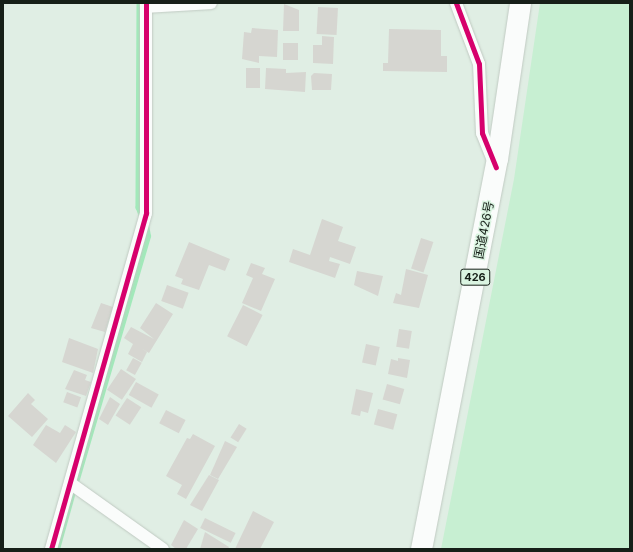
<!DOCTYPE html>
<html>
<head>
<meta charset="utf-8">
<style>
	body { margin:0 }
	#map { position:relative; width:633px; height:552px; overflow:hidden; background:#e0eee4; font-family:Inter,"Noto Sans JP",sans-serif }
	div>[style] { position:absolute }
	[style*='--x'] { left:calc(var(--x)*1px); top:calc(var(--y)*1px); width:calc(var(--w)*1px); rotate:calc(var(--a)*1deg) }
	.green>* { inset:0; background:#c7efd2 }
	.stream>* { height:4.5px; margin:-2.25px; padding:0 2.25px; transform-origin:2.25px; border-radius:2.25px; background:#a2e9ba }
	.building>* { inset:0; background:#d6d6d1; transform-origin:0 0 }
	.roads { filter:drop-shadow(0 0 1px #c0cac2) drop-shadow(0 0 1px #c0cac2) }
	.street>* { height:12px; margin:-6px; padding:0 6px; transform-origin:6px; border-radius:6px; background:#fafcfb }
	.highway>* { height:21px; margin:-10.5px; padding:0 10.5px; transform-origin:10.5px; border-radius:10.5px; background:#fafcfb }
	.cycleway>* { height:5px; margin:-2.5px; padding:0 2.5px; transform-origin:2.5px; border-radius:2.5px; background:#d6006c }
	span { translate:-50% -50%; white-space:nowrap; text-align:center; line-height:1.15; -webkit-text-stroke:3px #daf4e1; paint-order:stroke }
	.shield-label span { padding:1px 3px; background:#daf4e1; border:1px solid; border-radius:3px; -webkit-text-stroke-width:0 }
	.shield-label { font-size:11px; color:#161f18; font-weight:700 }
	.street-label { font-size:12px; color:#161f18 }
	.frame { position:absolute; inset:0; border:4px solid #161f18; pointer-events:none }
</style>
</head>
<body>
<div id="map">
	<div class="green">
		<i style="clip-path:polygon(540px 3px,630px 3px,630px 549px,441px 549px,514px 179px)"></i>
	</div>
	<div class="stream">
		<i style="--x:139;--y:3;--w:204;--a:90.3"></i>
		<i style="--x:138;--y:207;--w:11;--a:68"></i>
		<i style="--x:77;--y:479;--w:253;--a:-73.7"></i>
		<i style="--x:148;--y:236;--w:11;--a:-100"></i>
		<i style="--x:57;--y:549;--w:63;--a:-74.4"></i>
	</div>
	<div class="building">
		<i style="clip-path:polygon(284px 4px,299px 10px,299px 31px,283px 31px)"></i>
		<i style="left:318px;top:7px;width:20px;height:27px;rotate:3deg"></i>
		<i style="clip-path:polygon(252px 28px,278px 30px,277px 57px,259px 56px,259px 63px,242px 59px,244px 32px,251px 33px)"></i>
		<i style="clip-path:polygon(389px 29px,441px 30px,441px 56px,447px 56px,447px 72px,383px 71px,383px 63px,388px 63px)"></i>
		<i style="clip-path:polygon(322px 36px,334px 37px,333px 64px,313px 63px,313px 45px,322px 45px)"></i>
		<i style="left:283px;top:43px;width:15px;height:17px"></i>
		<i style="left:246px;top:68px;width:14px;height:20px"></i>
		<i style="clip-path:polygon(266px 68px,286px 69px,286px 73px,306px 72px,305px 92px,265px 89px)"></i>
		<i style="clip-path:polygon(314px 73px,332px 74px,331px 90px,312px 90px,311px 76px)"></i>
		<i style="clip-path:polygon(322px 219px,343px 227px,338px 241px,356px 247px,350px 264px,330px 257px,329px 261px,340px 264px,335px 278px,289px 262px,293px 249px,310px 255px)"></i>
		<i style="left:421px;top:238px;width:13px;height:32px;rotate:18deg"></i>
		<i style="clip-path:polygon(189px 242px,230px 259px,225px 271px,209px 265px,199px 290px,181px 284px,183px 279px,175px 276px)"></i>
		<i style="clip-path:polygon(251px 263px,265px 268px,262px 274px,275px 279px,261px 311px,242px 303px,253px 278px,246px 275px)"></i>
		<i style="clip-path:polygon(406px 269px,428px 275px,419px 308px,393px 303px,396px 293px,401px 295px)"></i>
		<i style="clip-path:polygon(357px 271px,383px 276px,378px 296px,354px 285px)"></i>
		<i style="left:167px;top:285px;width:23px;height:17px;rotate:20deg"></i>
		<i style="clip-path:polygon(101px 303px,113px 307px,105px 332px,91px 328px)"></i>
		<i style="clip-path:polygon(156px 303px,173px 314px,149px 353px,141px 348px,147px 352px,142px 362px,128px 354px,133px 344px,124px 338px,131px 327px,154px 339px,140px 328px)"></i>
		<i style="left:243px;top:305px;width:22px;height:35px;rotate:27deg"></i>
		<i style="left:399px;top:329px;width:13px;height:18px;rotate:9deg"></i>
		<i style="clip-path:polygon(69px 338px,98px 349px,93px 373px,62px 362px)"></i>
		<i style="left:366px;top:344px;width:14px;height:19px;rotate:12deg"></i>
		<i style="left:133px;top:358px;width:10px;height:14px;rotate:29deg"></i>
		<i style="clip-path:polygon(398px 358px,410px 360px,407px 378px,388px 374px,391px 359px,398px 361px)"></i>
		<i style="left:121px;top:369px;width:18px;height:25px;rotate:34deg"></i>
		<i style="clip-path:polygon(74px 370px,87px 375px,85px 380px,91px 382px,86px 396px,65px 389px)"></i>
		<i style="left:136px;top:382px;width:26px;height:15px;rotate:29deg"></i>
		<i style="left:387px;top:384px;width:18px;height:16px;rotate:16deg"></i>
		<i style="clip-path:polygon(356px 389px,373px 393px,368px 413px,361px 411px,360px 416px,351px 414px)"></i>
		<i style="left:67px;top:392px;width:15px;height:11px;rotate:20deg"></i>
		<i style="clip-path:polygon(28px 393px,35px 400px,31px 404px,48px 419px,32px 437px,8px 416px)"></i>
		<i style="clip-path:polygon(110px 397px,120px 404px,108px 425px,99px 419px)"></i>
		<i style="left:127px;top:398px;width:17px;height:21px;rotate:33deg"></i>
		<i style="left:378px;top:409px;width:20px;height:16px;rotate:15deg"></i>
		<i style="left:166px;top:410px;width:22px;height:15px;rotate:27deg"></i>
		<i style="left:239px;top:424px;width:9px;height:16px;rotate:32deg"></i>
		<i style="clip-path:polygon(46px 425px,60px 433px,65px 425px,76px 432px,56px 463px,33px 445px)"></i>
		<i style="clip-path:polygon(193px 434px,215px 446px,186px 499px,177px 494px,182px 485px,166px 476px,187px 438px,190px 439px)"></i>
		<i style="clip-path:polygon(225px 441px,237px 447px,218px 479px,210px 475px)"></i>
		<i style="clip-path:polygon(209px 475px,219px 480px,202px 511px,190px 505px)"></i>
		<i style="clip-path:polygon(253px 511px,274px 522px,260px 549px,235px 549px)"></i>
		<i style="left:205px;top:518px;width:34px;height:11px;rotate:26deg"></i>
		<i style="clip-path:polygon(184px 520px,198px 529px,186px 549px,176px 549px,171px 545px)"></i>
		<i style="clip-path:polygon(205px 532px,229px 547px,228px 549px,200px 549px)"></i>
	</div>
	<div class="roads">
		<div class="street">
			<i style="--x:456;--y:3;--w:65;--a:69.3"></i>
			<i style="--x:479;--y:64;--w:69;--a:87.5"></i>
			<i style="--x:482;--y:133;--w:35;--a:68"></i>
			<i style="--x:146;--y:7;--w:65;--a:-3.5"></i>
			<i style="--x:70;--y:483;--w:114;--a:35.4"></i>
			<i style="--x:51;--y:549;--w:349;--a:-74.2"></i>
			<i style="--x:146;--y:213;--w:210;--a:-90"></i>
		</div>
		<div class="highway">
			<i style="--x:421;--y:549;--w:397;--a:-79"></i>
			<i style="--x:497;--y:159;--w:158;--a:-81.6"></i>
		</div>
	</div>
	<div class="cycleway">
		<i style="--x:456;--y:3;--w:65;--a:69.3"></i>
		<i style="--x:479;--y:64;--w:69;--a:87.5"></i>
		<i style="--x:482;--y:133;--w:37;--a:68"></i>
		<i style="--x:51;--y:549;--w:349;--a:-74.2"></i>
		<i style="--x:146;--y:213;--w:210;--a:-90"></i>
	</div>
	<div class="shield-label">
		<span style="left:475px;top:277px">426</span>
	</div>
	<div class="street-label">
		<span style="left:484px;top:230px;rotate:-79deg">国道426号</span>
	</div>
	<div class="frame"></div>
</div>
</body>
</html>
